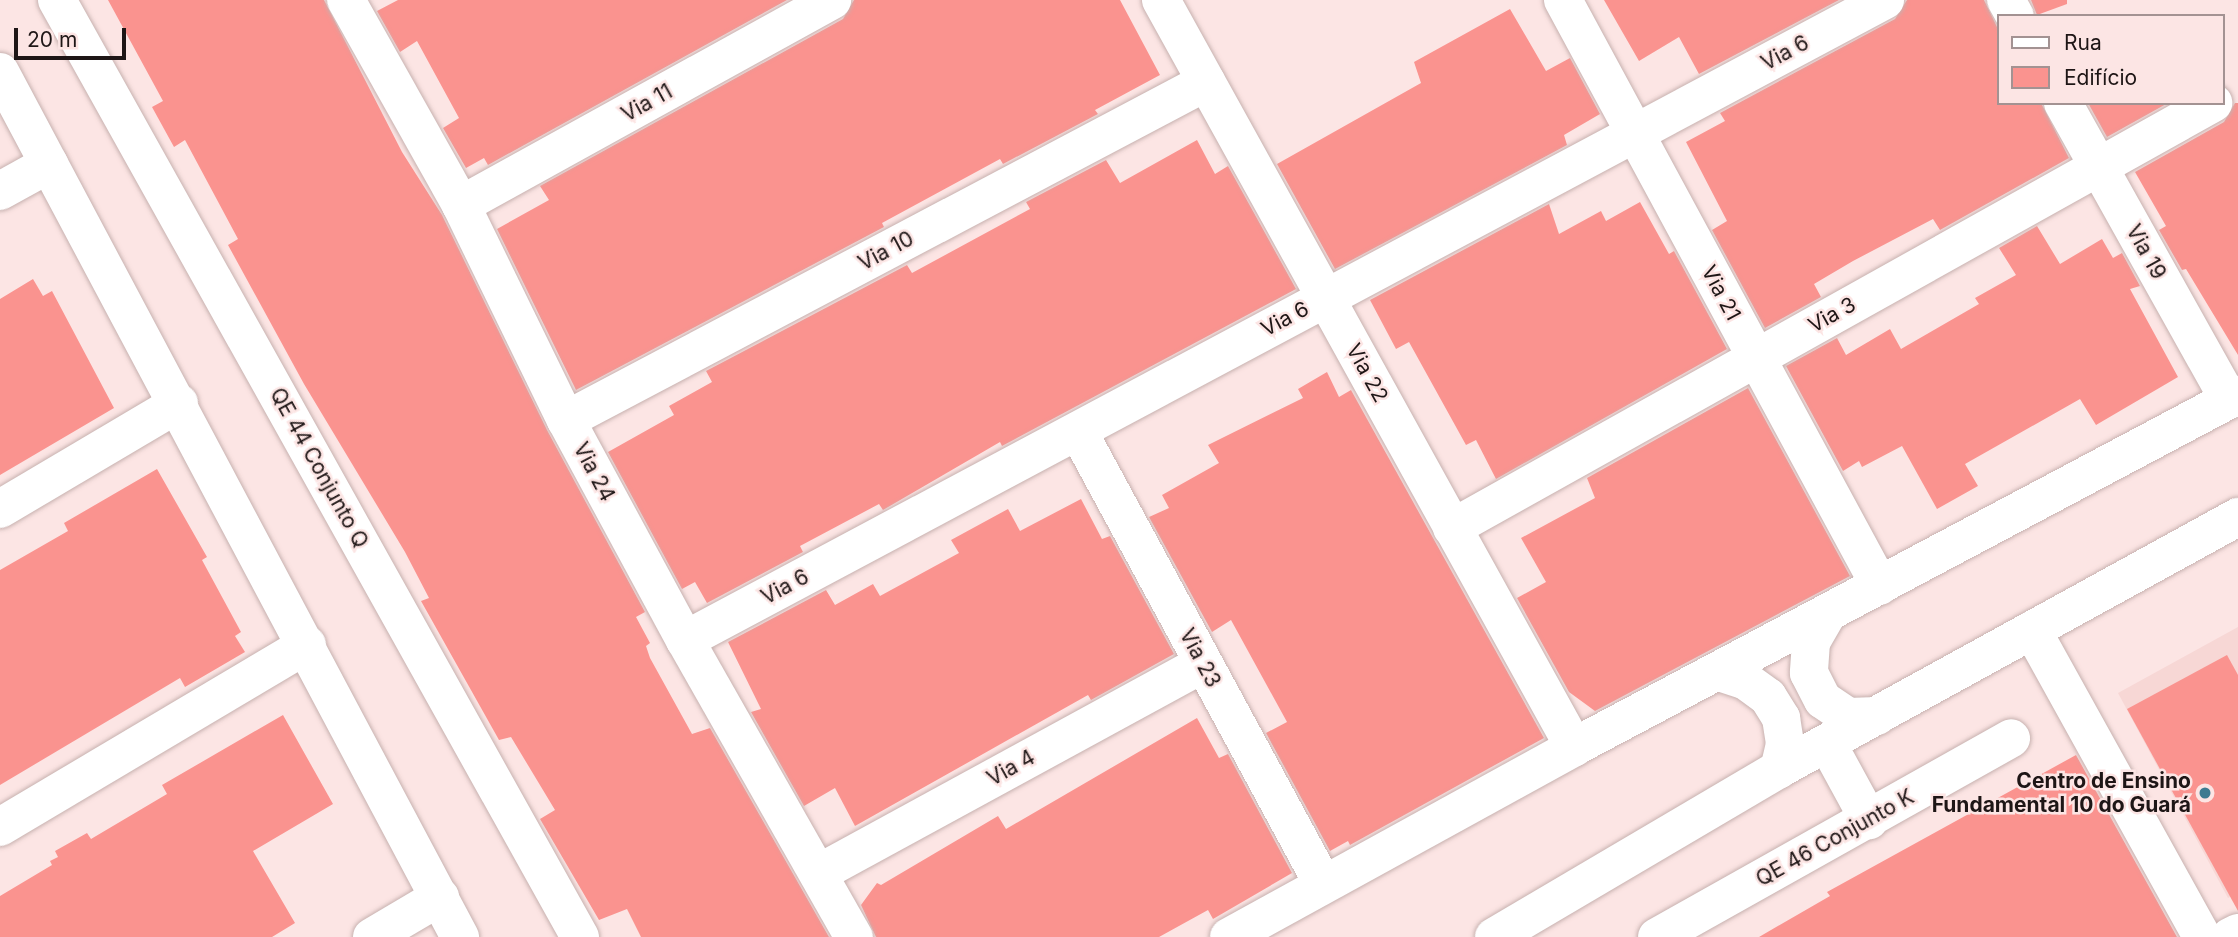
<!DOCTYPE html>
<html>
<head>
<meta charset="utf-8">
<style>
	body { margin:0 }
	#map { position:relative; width:2238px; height:937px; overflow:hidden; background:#fce5e4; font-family:Inter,sans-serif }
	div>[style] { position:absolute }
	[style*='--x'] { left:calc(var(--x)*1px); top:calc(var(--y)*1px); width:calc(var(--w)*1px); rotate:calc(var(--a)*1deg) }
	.built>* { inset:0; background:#f7d7d5 }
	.building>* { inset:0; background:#fa938f }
	.roads { filter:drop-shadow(0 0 2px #c7b1af) drop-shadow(0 0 2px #c7b1af) }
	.minor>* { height:38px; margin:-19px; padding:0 19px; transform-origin:19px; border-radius:19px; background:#fff }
	.tertiary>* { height:38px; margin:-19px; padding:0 19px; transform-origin:19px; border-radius:19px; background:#fff }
	.dots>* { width:19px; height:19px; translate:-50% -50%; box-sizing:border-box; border:4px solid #fce5e4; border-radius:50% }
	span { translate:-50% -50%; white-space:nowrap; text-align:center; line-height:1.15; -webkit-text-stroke:5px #fce5e4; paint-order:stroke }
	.street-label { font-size:21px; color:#1e1616 }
	.poi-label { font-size:21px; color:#1e1616; font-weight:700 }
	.right { translate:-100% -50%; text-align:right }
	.legend { position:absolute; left:1997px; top:14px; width:228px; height:91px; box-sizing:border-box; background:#fce5e4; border:2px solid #a39292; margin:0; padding:9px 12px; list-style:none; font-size:21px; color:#1e1616 }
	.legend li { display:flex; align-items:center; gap:14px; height:35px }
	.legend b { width:35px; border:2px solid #a39292 }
	.scale { position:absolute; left:14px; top:28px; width:112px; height:32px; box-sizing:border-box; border:4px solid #1e1616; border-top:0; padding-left:9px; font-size:21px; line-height:24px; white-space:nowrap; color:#1e1616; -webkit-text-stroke:5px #fce5e4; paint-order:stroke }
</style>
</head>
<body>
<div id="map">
	<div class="built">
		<i style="clip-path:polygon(2238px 627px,2238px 893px,2228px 898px,2118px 693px)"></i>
	</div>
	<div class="building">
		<i style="clip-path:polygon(108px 0,324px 0,402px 152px,442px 215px,547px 430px,645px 612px,636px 617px,650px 643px,646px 646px,650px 658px,692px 734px,710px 728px,829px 937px,641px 937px,627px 909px,599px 920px,540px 819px,555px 810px,511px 737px,499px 740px,421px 601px,429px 598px,405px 552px,304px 384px,228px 245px,238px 239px,185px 140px,174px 147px,152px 107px,163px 101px)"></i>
		<i style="clip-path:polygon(398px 0,787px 0,488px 165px,484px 158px,466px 168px,443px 128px,459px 118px,417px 41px,400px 52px,377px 11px)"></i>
		<i style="clip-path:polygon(854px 0,1120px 0,1160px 75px,1095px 110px,1098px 114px,1003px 164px,1000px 159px,882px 223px,884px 227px,576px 390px,497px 229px,549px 200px,540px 186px,843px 19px)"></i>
		<i style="clip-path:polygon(1604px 0,1839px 0,1699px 74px,1679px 37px,1639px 61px)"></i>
		<i style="clip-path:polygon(1907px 0,1984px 0,1998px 29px,1998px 103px,2041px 103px,2069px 158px,1940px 230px,1933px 219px,1853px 261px,1814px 284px,1821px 297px,1765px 328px,1712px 230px,1727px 221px,1686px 142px,1725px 121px,1720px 113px,1895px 19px)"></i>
		<i style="clip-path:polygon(2031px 0,2067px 0,2067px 4px,2037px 15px)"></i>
		<i style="clip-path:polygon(1510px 9px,1546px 71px,1570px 58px,1600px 114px,1564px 135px,1567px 145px,1335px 269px,1277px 164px,1421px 83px,1414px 62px)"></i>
		<i style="clip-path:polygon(2088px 103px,2168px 103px,2107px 137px)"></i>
		<i style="clip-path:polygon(2235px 103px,2238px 103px,2238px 355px,2186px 269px,2182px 270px,2159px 230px,2166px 226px,2135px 172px,2224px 122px)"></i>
		<i style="clip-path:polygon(1197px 140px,1215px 174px,1228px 166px,1296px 289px,1002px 446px,1000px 442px,883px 510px,879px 504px,800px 546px,803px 552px,707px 603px,695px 582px,682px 589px,608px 452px,674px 415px,669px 406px,712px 382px,706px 371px,907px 265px,912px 273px,1030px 209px,1026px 202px,1106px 160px,1120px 183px)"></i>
		<i style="clip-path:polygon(1640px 202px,1669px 254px,1674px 251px,1727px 349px,1496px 479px,1476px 440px,1466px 445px,1409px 342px,1396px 349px,1370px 300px,1549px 204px,1559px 234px,1601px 211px,1606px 221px)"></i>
		<i style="clip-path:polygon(2037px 226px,2060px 264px,2102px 239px,2113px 258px,2122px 253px,2140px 286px,2130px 289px,2178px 377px,2096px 425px,2080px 399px,1965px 464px,1978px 486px,1937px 509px,1902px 446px,1862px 467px,1859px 461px,1843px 471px,1786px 366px,1837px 338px,1846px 355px,1890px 329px,1901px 349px,1979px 304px,1975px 298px,2016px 275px,1999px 248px)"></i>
		<i style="clip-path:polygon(33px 279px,43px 296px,52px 291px,114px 408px,0 475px,0 299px)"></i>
		<i style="clip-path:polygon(1327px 372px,1339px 397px,1351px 390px,1544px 738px,1350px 845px,1348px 841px,1330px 851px,1266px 733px,1287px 722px,1231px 620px,1212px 632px,1149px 517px,1169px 508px,1162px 495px,1219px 463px,1208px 445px,1303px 398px,1298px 389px)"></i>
		<i style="clip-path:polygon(1748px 388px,1850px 576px,1595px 711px,1569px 692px,1517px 598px,1546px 582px,1521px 538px,1595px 498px,1587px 478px)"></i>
		<i style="clip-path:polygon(157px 469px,207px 557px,202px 560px,241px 632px,235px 636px,245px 652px,185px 687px,180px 678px,0 785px,0 570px,68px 531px,64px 523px)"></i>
		<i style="clip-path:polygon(1081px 499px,1102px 539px,1110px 536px,1174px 654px,1091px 700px,1088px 695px,855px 826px,835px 788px,804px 806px,751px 712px,761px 709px,728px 642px,826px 590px,835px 605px,873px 584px,880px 596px,959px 553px,951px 540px,1008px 509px,1020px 531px)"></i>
		<i style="clip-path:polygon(2227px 655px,2238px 675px,2238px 911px,2127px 709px)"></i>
		<i style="clip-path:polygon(283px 715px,333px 804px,253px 851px,295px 923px,272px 937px,0 937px,0 896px,52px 865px,50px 861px,58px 857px,55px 851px,87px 833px,91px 839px,167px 794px,162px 785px)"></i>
		<i style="clip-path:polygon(1197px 718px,1219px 758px,1228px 754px,1292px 873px,1213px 919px,1208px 910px,1159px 937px,876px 937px,861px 905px,877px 883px,881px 885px,998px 816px,1006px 829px)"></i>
		<i style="clip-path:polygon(2076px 755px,2177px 937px,1759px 937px,1830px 896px,1827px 892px)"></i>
	</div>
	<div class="roads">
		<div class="minor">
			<i style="--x:346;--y:0;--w:235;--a:60.7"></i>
			<i style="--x:461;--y:205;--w:239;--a:64"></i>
			<i style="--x:566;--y:420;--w:250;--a:61.6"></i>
			<i style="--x:685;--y:640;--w:342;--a:60.4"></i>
			<i style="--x:1161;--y:0;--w:854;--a:61.06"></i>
			<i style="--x:1563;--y:0;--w:666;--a:61.59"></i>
			<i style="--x:2006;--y:0;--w:18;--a:61"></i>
			<i style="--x:2063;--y:103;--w:340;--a:60.8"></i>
			<i style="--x:0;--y:191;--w:56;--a:-28.9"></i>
			<i style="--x:461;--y:205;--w:424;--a:-28.9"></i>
			<i style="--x:566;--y:420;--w:724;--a:-27.84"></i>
			<i style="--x:1078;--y:431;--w:515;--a:61.59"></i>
			<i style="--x:0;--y:509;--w:208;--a:-30.6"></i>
			<i style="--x:1452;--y:528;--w:872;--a:-29.18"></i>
			<i style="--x:2032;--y:630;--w:351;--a:61"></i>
			<i style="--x:685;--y:640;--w:1360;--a:-28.07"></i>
			<i style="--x:1827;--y:743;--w:88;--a:61.4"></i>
			<i style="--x:0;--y:827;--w:357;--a:-30.7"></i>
			<i style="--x:819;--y:873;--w:437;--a:-28.6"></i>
			<i style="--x:372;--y:937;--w:79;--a:-30.5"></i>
			<i style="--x:1657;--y:937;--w:406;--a:-29.3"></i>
			<i style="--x:2230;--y:937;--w:9;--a:-27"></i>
		</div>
		<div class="tertiary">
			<i style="--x:57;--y:0;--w:1073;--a:60.83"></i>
			<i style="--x:0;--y:72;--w:980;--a:62"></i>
			<i style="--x:1826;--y:616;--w:30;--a:120"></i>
			<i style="--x:1811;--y:642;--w:31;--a:94"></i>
			<i style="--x:1809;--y:673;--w:30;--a:63"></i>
			<i style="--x:1823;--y:700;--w:30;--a:34"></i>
			<i style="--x:1848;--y:717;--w:29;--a:-2"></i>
			<i style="--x:1719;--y:672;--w:28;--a:18"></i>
			<i style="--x:1746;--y:681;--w:27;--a:36"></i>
			<i style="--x:1768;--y:697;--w:25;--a:58"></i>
			<i style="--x:1781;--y:718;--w:26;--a:81"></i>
			<i style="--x:1785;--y:744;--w:26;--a:103"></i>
			<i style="--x:1229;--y:937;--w:394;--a:-28.8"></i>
			<i style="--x:1574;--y:747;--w:752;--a:-27.93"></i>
			<i style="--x:1494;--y:937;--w:331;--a:-30.5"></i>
			<i style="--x:1779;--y:769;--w:524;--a:-28.77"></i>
		</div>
	</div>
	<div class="dots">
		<i style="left:2205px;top:793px;background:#3d7b91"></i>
	</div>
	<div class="street-label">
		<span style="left:1785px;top:53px;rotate:-28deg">Via 6</span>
		<span style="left:647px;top:103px;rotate:-29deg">Via 11</span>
		<span style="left:886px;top:251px;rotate:-28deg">Via 10</span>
		<span style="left:2146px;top:252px;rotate:61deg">Via 19</span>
		<span style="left:1721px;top:293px;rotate:62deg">Via 21</span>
		<span style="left:1832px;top:315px;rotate:-29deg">Via 3</span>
		<span style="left:1285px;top:319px;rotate:-28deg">Via 6</span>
		<span style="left:1367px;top:373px;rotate:61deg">Via 22</span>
		<span style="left:319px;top:468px;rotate:61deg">QE 44 Conjunto Q</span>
		<span style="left:594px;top:472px;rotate:62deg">Via 24</span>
		<span style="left:785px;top:587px;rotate:-28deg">Via 6</span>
		<span style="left:1200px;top:658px;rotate:62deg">Via 23</span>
		<span style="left:1011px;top:768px;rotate:-29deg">Via 4</span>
		<span style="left:1835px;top:838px;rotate:-29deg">QE 46 Conjunto K</span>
	</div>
	<div class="poi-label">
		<span class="right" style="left:2191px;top:793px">Centro de Ensino<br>Fundamental 10 do Guará</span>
	</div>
	<ul class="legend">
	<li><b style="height:9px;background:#fff"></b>Rua</li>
	<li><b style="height:19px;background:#fa938f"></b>Edifício</li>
	</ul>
	<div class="scale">20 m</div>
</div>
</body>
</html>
